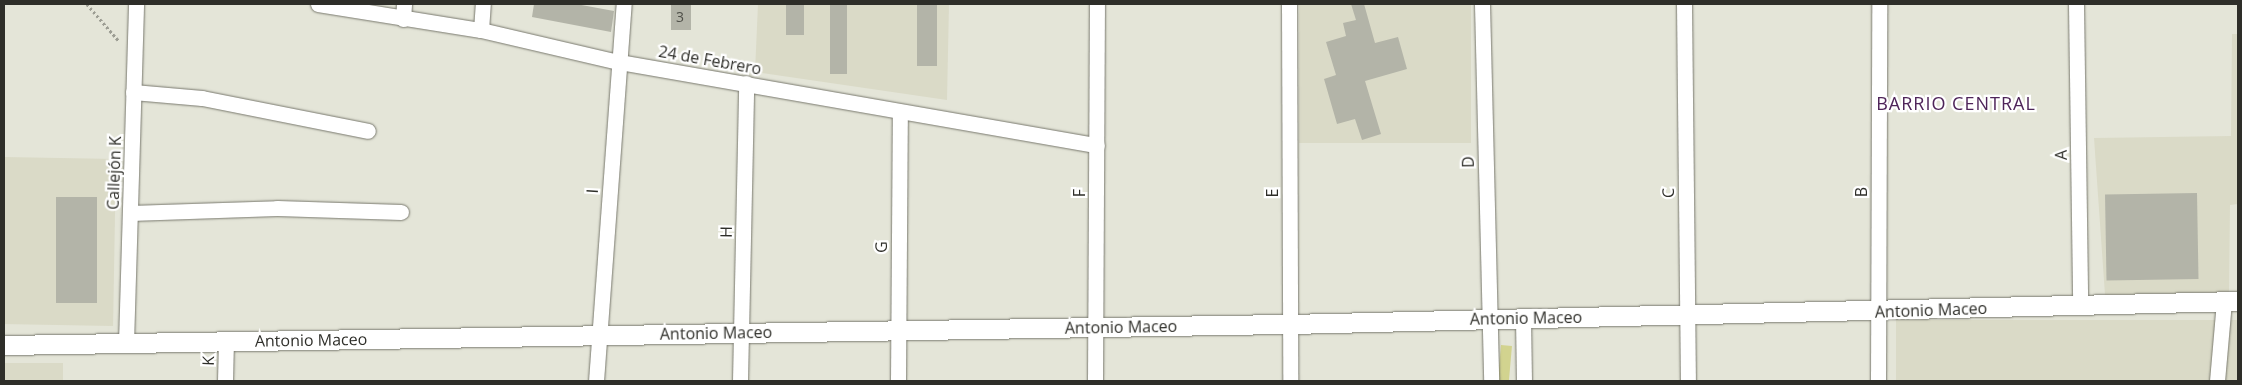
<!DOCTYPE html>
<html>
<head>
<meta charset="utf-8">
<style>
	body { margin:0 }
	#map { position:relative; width:2242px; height:385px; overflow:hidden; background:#e4e5d8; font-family:"Open Sans",sans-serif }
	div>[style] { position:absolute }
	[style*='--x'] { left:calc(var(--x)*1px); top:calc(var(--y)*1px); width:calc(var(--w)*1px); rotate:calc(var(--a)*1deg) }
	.built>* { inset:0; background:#dadac7; transform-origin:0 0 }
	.green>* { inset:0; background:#d2d38f; transform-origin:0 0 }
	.building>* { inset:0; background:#b3b4a8; transform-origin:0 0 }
	.path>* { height:2.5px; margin-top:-1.25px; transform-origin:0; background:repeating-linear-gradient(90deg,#9c9d93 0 2.5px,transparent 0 5px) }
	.roads { filter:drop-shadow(0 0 1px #79796e) drop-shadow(0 0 1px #79796e) }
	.minor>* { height:15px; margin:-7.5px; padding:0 7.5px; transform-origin:7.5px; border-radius:7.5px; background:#fff }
	.major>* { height:19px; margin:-9.5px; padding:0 9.5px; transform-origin:9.5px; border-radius:9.5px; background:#fff }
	span { translate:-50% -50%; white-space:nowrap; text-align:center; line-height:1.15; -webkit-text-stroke:4.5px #fff; paint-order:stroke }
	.number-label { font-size:14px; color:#4f5049 }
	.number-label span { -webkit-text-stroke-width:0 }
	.street-label { font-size:16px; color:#2e2e29 }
	.neighbourhood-label { font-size:18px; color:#4e2459; letter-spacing:1px }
	.frame { position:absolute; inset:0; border:5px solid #2e2e29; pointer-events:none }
</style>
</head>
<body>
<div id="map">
	<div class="built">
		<i style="clip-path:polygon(758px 4px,949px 4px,947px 100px,755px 72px)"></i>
		<i style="left:1299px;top:4px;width:172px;height:139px"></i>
		<i style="clip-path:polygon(2232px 34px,2238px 34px,2238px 204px,2230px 205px,2229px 292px,2105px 295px,2094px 138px,2231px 136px)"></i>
		<i style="left:4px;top:157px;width:112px;height:167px;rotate:1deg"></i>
		<i style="left:2238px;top:320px;width:61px;height:342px;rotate:90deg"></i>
		<i style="left:63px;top:363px;width:18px;height:59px;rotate:90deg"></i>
	</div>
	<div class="green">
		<i style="left:1501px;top:345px;width:11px;height:36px;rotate:5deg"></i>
	</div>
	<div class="building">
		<i style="clip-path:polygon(534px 4px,576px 4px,614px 11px,611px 32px,532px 17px)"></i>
		<i style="left:671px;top:4px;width:20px;height:26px"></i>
		<i style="left:786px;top:4px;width:18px;height:31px"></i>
		<i style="left:830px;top:4px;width:17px;height:70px"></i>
		<i style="left:917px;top:4px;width:20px;height:62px"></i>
		<i style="clip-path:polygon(1351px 4px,1364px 4px,1375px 43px,1398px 37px,1407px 69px,1365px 81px,1381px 134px,1362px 140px,1355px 119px,1337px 124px,1324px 79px,1336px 75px,1326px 42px,1346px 36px,1343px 23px,1356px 20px)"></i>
		<i style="left:2197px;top:193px;width:86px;height:92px;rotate:89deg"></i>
		<i style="left:56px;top:197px;width:41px;height:106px"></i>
	</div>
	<div class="path">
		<i style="--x:87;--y:4;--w:49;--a:49.1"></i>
	</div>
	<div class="roads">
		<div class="minor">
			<i style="--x:318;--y:4;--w:165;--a:9.1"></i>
			<i style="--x:481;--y:30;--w:142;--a:13.1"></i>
			<i style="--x:619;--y:62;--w:485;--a:9.9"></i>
			<i style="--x:1289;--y:4;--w:377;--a:89.8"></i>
			<i style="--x:1482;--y:4;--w:377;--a:88.6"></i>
			<i style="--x:1684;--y:4;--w:377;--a:89.4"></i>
			<i style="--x:2076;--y:4;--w:302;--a:89.2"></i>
			<i style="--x:403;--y:19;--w:15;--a:-86"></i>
			<i style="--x:481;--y:30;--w:26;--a:-86"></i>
			<i style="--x:133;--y:92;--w:69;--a:5"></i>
			<i style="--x:202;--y:98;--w:169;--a:11.2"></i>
			<i style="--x:130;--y:213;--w:147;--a:-1.9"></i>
			<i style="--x:277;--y:208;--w:124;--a:1.8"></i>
			<i style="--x:1523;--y:318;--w:63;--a:89.1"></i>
			<i style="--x:126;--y:343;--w:339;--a:-88.3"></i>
			<i style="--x:225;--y:381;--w:40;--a:-88.6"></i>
			<i style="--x:596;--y:381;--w:378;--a:-85.8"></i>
			<i style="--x:740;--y:381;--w:298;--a:-88.8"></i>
			<i style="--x:898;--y:381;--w:268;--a:-89.6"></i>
			<i style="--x:1095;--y:381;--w:377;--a:-89.7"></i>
			<i style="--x:1878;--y:381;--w:377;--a:-89.8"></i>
			<i style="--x:2217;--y:381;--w:80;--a:-85"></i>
		</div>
		<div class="major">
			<i style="--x:4;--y:345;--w:1286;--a:-0.94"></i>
			<i style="--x:1290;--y:324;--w:948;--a:-1.39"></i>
		</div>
	</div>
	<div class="number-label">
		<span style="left:680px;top:17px">3</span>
	</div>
	<div class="street-label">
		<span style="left:710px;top:60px;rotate:10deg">24 de Febrero</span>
		<span style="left:2061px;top:155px;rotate:-91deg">A</span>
		<span style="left:1468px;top:162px;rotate:-91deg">D</span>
		<span style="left:114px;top:173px;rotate:-88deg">Callejón K</span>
		<span style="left:592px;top:191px;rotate:-86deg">I</span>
		<span style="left:1861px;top:192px;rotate:-90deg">B</span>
		<span style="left:1079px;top:193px;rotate:-90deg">F</span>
		<span style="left:1272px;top:193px;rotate:-90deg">E</span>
		<span style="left:1668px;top:193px;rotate:-91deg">C</span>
		<span style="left:726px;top:232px;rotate:-89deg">H</span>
		<span style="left:881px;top:247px;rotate:-89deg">G</span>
		<span style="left:1931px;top:310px;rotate:-2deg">Antonio Maceo</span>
		<span style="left:1526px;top:318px;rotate:-1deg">Antonio Maceo</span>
		<span style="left:1121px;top:327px;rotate:-1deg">Antonio Maceo</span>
		<span style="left:716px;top:333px;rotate:-1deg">Antonio Maceo</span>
		<span style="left:311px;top:340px;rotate:-1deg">Antonio Maceo</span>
		<span style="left:208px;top:361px;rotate:-88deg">K</span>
	</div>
	<div class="neighbourhood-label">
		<span style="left:1956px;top:103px">BARRIO CENTRAL</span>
	</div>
	<div class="frame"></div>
</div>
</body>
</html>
